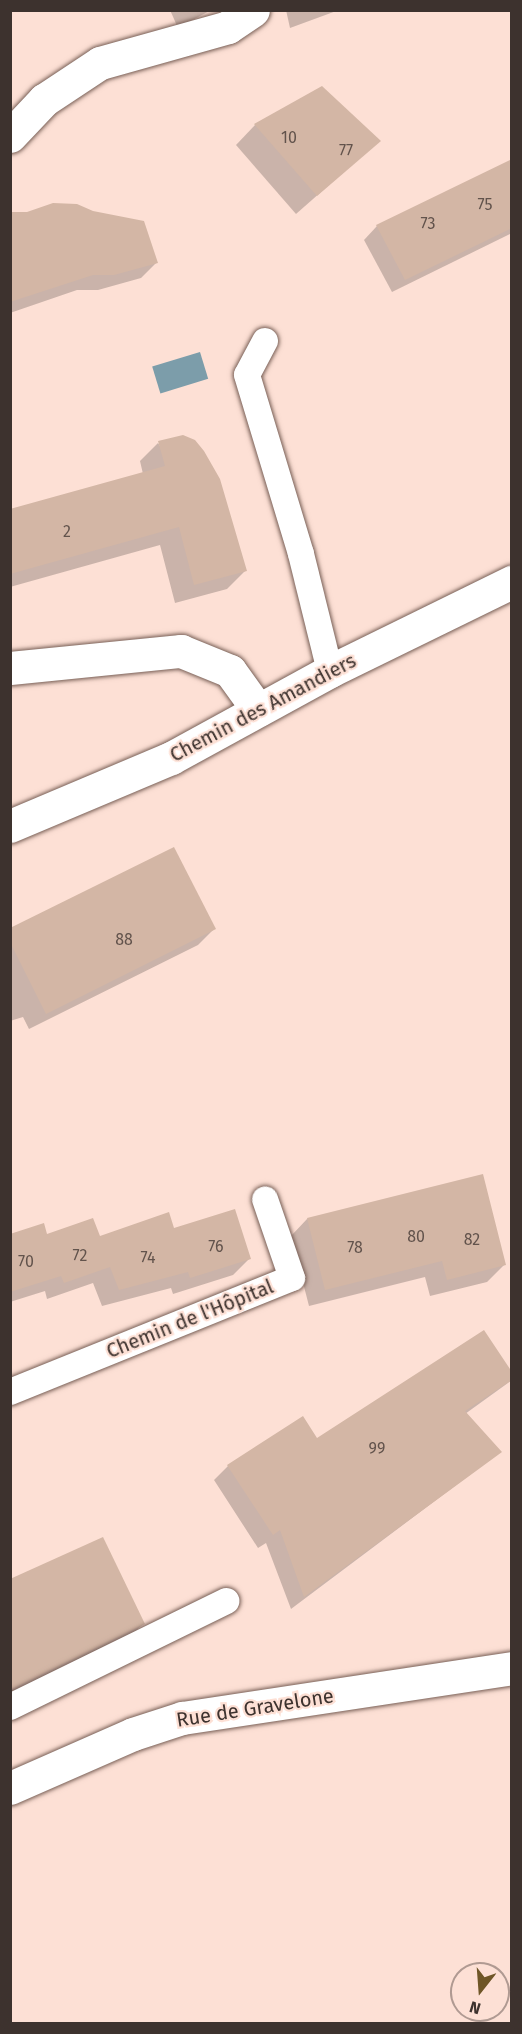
<!DOCTYPE html>
<html>
<head>
<meta charset="utf-8">
<style>
	body { margin:0 }
	#map { position:relative; width:522px; height:2034px; overflow:hidden; background:#fde0d5; font-family:"Fira Sans",sans-serif }
	div>[style] { position:absolute }
	[style*='--x'] { left:calc(var(--x)*1px); top:calc(var(--y)*1px); width:calc(var(--w)*1px); rotate:calc(var(--a)*1deg) }
	.water>* { inset:0; background:#7c9daa; transform-origin:0 0 }
	.shadow>* { inset:0; background:#0003 }
	.building>* { inset:0; background:#d3b6a5 }
	.roads { filter:drop-shadow(0 0 2px #785f56) drop-shadow(0 0 2px #785f56) }
	.lane>* { height:26px; margin:-13px; padding:0 13px; transform-origin:13px; border-radius:13px; background:#fff }
	.street>* { height:33px; margin:-16.5px; padding:0 16.5px; transform-origin:16.5px; border-radius:16.5px; background:#fff }
	span { translate:-50% -50%; white-space:nowrap; text-align:center; line-height:1.15; -webkit-text-stroke:4.5px #fde0d5; paint-order:stroke }
	.number-label { font-size:16px; color:#62534c }
	.number-label span { -webkit-text-stroke-width:0 }
	.street-label { font-size:20px; color:#3d322e }
	.frame { position:absolute; inset:0; border:12px solid #3d322e; pointer-events:none }
	.north { position:absolute; left:450px; top:1962px; width:60px; height:60px; box-sizing:border-box; background:#fde0d5; border:2px solid #b09a92; border-radius:50%; rotate:197deg; font-size:16px; font-weight:700; line-height:24px; text-align:center; color:#3d322e }
	.north::after { content:''; display:block; margin:auto; width:21px; height:27px; background:#6f5627; clip-path:polygon(50% 0,100% 100%,50% 72%,0 100%) }
</style>
</head>
<body>
<div id="map">
	<div class="water">
		<i style="left:200px;top:352px;width:28px;height:50px;rotate:73deg"></i>
	</div>
	<div class="shadow">
		<i style="clip-path:polygon(170px 10px,211px 10px,178px 28px)"></i>
		<i style="clip-path:polygon(286px 10px,339px 10px,290px 28px)"></i>
		<i style="clip-path:polygon(322px 88px,379px 141px,296px 214px,236px 145px,255px 125px)"></i>
		<i style="clip-path:polygon(512px 183px,512px 233px,392px 292px,364px 240px,377px 226px)"></i>
		<i style="clip-path:polygon(10px 219px,156px 263px,141px 278px,98px 290px,77px 290px,10px 313px)"></i>
		<i style="clip-path:polygon(158px 443px,246px 570px,227px 589px,175px 603px,160px 545px,10px 587px,10px 511px,143px 474px,140px 461px)"></i>
		<i style="clip-path:polygon(10px 929px,214px 929px,198px 945px,29px 1029px,23px 1017px,10px 1021px)"></i>
		<i style="clip-path:polygon(307px 1219px,504px 1265px,487px 1282px,430px 1296px,425px 1277px,309px 1306px,291px 1236px)"></i>
		<i style="clip-path:polygon(173px 1230px,250px 1258px,233px 1275px,173px 1294px,171px 1288px,102px 1306px,93px 1283px,47px 1299px,45px 1291px,10px 1302px,10px 1235px,99px 1237px)"></i>
		<i style="clip-path:polygon(512px 1380px,465px 1414px,500px 1452px,291px 1609px,266px 1543px,258px 1548px,214px 1480px,228px 1466px,303px 1418px,317px 1440px)"></i>
		<i style="clip-path:polygon(10px 1581px,143px 1624px,124px 1642px,10px 1697px)"></i>
	</div>
	<div class="building">
		<i style="clip-path:polygon(322px 86px,381px 141px,317px 196px,254px 124px)"></i>
		<i style="clip-path:polygon(512px 159px,512px 228px,405px 280px,376px 225px)"></i>
		<i style="clip-path:polygon(53px 203px,77px 204px,93px 211px,144px 221px,158px 263px,114px 275px,93px 275px,10px 302px,10px 212px,27px 212px)"></i>
		<i style="clip-path:polygon(183px 435px,195px 440px,204px 451px,220px 479px,247px 571px,194px 585px,179px 527px,10px 574px,10px 509px,165px 466px,158px 441px)"></i>
		<i style="clip-path:polygon(174px 847px,216px 929px,46px 1014px,10px 942px,10px 928px)"></i>
		<i style="clip-path:polygon(483px 1174px,506px 1265px,447px 1280px,442px 1261px,325px 1290px,307px 1218px)"></i>
		<i style="clip-path:polygon(235px 1209px,251px 1259px,190px 1278px,188px 1272px,119px 1290px,110px 1267px,64px 1283px,61px 1276px,10px 1292px,10px 1234px,44px 1223px,47px 1234px,93px 1218px,100px 1236px,169px 1212px,174px 1228px)"></i>
		<i style="clip-path:polygon(484px 1330px,512px 1372px,512px 1380px,465px 1411px,502px 1452px,304px 1597px,280px 1530px,273px 1535px,227px 1465px,303px 1416px,317px 1438px)"></i>
		<i style="clip-path:polygon(103px 1537px,145px 1624px,10px 1690px,10px 1579px)"></i>
	</div>
	<div class="roads">
		<div class="lane">
			<i style="--x:265;--y:341;--w:38;--a:118"></i>
			<i style="--x:247;--y:375;--w:187;--a:73.2"></i>
			<i style="--x:301;--y:554;--w:121;--a:76.1"></i>
			<i style="--x:10;--y:1392;--w:304;--a:-22"></i>
			<i style="--x:292;--y:1278;--w:83;--a:-108.9"></i>
			<i style="--x:10;--y:1707;--w:241;--a:-26.1"></i>
		</div>
		<div class="street">
			<i style="--x:10;--y:136;--w:50;--a:-46.6"></i>
			<i style="--x:44;--y:100;--w:67;--a:-33.5"></i>
			<i style="--x:100;--y:63;--w:133;--a:-15.7"></i>
			<i style="--x:228;--y:27;--w:30;--a:-34"></i>
			<i style="--x:10;--y:668;--w:172;--a:-5.7"></i>
			<i style="--x:181;--y:651;--w:53;--a:22.2"></i>
			<i style="--x:230;--y:671;--w:48;--a:54.3"></i>
			<i style="--x:10;--y:826;--w:175;--a:-22.9"></i>
			<i style="--x:171;--y:758;--w:181;--a:-28.7"></i>
			<i style="--x:330;--y:671;--w:203;--a:-26.1"></i>
			<i style="--x:10;--y:1788;--w:134;--a:-23.7"></i>
			<i style="--x:133;--y:1734;--w:52;--a:-18.1"></i>
			<i style="--x:182;--y:1718;--w:334;--a:-8.6"></i>
		</div>
	</div>
	<div class="number-label">
		<span style="left:289px;top:138px">10</span>
		<span style="left:346px;top:151px">77</span>
		<span style="left:485px;top:205px">75</span>
		<span style="left:428px;top:224px">73</span>
		<span style="left:67px;top:532px">2</span>
		<span style="left:124px;top:940px">88</span>
		<span style="left:416px;top:1237px">80</span>
		<span style="left:472px;top:1240px">82</span>
		<span style="left:216px;top:1247px">76</span>
		<span style="left:355px;top:1248px">78</span>
		<span style="left:80px;top:1256px">72</span>
		<span style="left:148px;top:1258px">74</span>
		<span style="left:26px;top:1262px">70</span>
		<span style="left:377px;top:1449px">99</span>
	</div>
	<div class="street-label">
		<span style="left:263px;top:708px;rotate:-28deg">Chemin des Amandiers</span>
		<span style="left:190px;top:1319px;rotate:-22deg">Chemin de l'Hôpital</span>
		<span style="left:255px;top:1708px;rotate:-9deg">Rue de Gravelone</span>
	</div>
	<div class="frame"></div>
	<div class="north">N</div>
</div>
</body>
</html>
